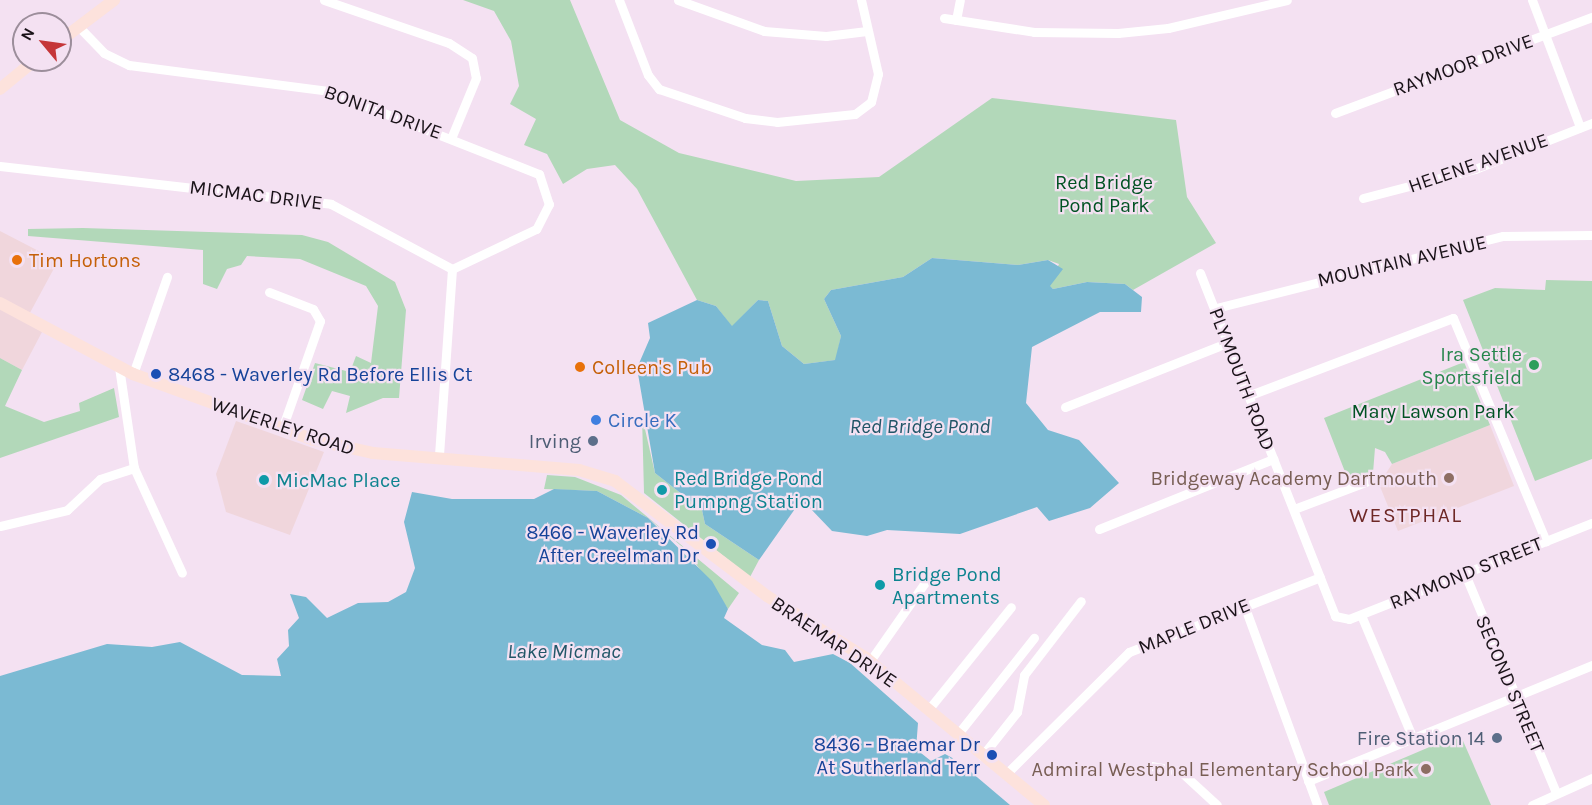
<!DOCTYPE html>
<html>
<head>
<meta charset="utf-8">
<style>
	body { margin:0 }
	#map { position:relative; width:1592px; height:805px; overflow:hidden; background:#f4e1f2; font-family:Karla,sans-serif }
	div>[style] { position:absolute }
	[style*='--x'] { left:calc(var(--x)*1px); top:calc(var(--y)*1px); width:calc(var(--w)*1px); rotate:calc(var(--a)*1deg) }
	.commercial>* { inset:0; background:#f0d6dc }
	.education>* { inset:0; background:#f0d6dd }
	.green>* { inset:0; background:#b2d8b9 }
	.water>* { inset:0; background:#7bbad3 }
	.street>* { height:9px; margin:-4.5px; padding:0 4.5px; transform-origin:4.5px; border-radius:4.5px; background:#fff }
	.secondary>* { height:12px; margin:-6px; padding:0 6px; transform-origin:6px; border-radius:6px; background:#fde2dc }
	.dots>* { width:16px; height:16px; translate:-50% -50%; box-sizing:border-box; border:3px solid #f4e1f2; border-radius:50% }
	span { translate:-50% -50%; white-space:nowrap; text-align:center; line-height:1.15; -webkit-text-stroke:4.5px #f4e1f2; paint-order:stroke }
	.street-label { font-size:20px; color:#191218 }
	.park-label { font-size:20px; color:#005223 }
	.food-label { font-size:20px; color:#c56008 }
	.left { translate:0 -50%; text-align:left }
	.leisure-label { font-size:20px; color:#27864d }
	.right { translate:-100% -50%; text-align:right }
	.transit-label { font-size:20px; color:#164399 }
	.shop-label { font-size:20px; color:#366cbe }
	.service-label { font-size:20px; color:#4e5e75 }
	.culture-label { font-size:20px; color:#0d838f }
	.education-label { font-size:20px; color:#785e54 }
	.water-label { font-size:21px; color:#225668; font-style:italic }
	.neighbourhood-label { font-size:21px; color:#6e2826; letter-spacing:1.5px }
	.north { position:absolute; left:12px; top:12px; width:60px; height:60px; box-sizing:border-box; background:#f4e1f2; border:2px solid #9c8e9b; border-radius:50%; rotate:299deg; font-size:16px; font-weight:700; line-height:24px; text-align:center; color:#191218 }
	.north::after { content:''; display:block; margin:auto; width:21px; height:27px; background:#c53639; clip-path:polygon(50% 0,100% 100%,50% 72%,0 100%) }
</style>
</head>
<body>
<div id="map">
	<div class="commercial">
		<i style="clip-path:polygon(0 231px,58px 261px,25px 322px,42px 332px,22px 370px,0 358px)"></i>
		<i style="clip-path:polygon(236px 421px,324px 452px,290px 535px,226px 512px,216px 474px)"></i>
	</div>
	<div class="education">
		<i style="clip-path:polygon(1490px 425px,1514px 486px,1398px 531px,1379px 484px,1392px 464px)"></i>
	</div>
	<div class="green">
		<i style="clip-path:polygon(463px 0,570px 0,620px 120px,679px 153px,796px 181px,879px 177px,992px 98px,1176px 120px,1187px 197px,1216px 243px,1133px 290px,1125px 284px,1087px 282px,1053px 289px,1049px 286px,1059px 264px,1048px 260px,1018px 265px,932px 258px,903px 277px,831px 290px,824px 299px,841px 336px,836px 360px,804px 364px,782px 346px,768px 301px,758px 300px,732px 327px,716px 306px,697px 300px,637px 189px,615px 165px,587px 169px,563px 184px,547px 154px,524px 145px,536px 119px,510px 104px,519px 86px,511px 41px,494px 11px)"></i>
		<i style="clip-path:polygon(83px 228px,302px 235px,328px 242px,395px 282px,406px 310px,399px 398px,383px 398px,346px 413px,350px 396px,332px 391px,323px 409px,302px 400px,315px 363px,350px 372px,356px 356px,371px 363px,378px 306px,366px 286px,300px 259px,247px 256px,241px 265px,227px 269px,217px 289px,203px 284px,203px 250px,28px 236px,28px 229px)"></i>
		<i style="clip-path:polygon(1546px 280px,1592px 281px,1592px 459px,1535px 481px,1463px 300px,1495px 288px,1545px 290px)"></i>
		<i style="clip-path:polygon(0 358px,22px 370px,5px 406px,44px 422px,80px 411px,79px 403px,114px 388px,119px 417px,0 458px)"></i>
		<i style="clip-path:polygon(1464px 362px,1490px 425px,1392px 464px,1385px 452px,1375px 448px,1373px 473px,1349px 482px,1324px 418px)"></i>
		<i style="clip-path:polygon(642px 416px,655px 473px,702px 510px,705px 524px,759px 560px,750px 577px,644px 493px)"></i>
		<i style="clip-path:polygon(547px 475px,575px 477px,621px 495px,739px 593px,728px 609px,686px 550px,648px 518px,597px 491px,544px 489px)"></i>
		<i style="clip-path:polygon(1460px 734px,1491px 805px,1329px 805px,1324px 792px)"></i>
	</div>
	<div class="water">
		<i style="clip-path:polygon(932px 258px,1018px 265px,1048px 260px,1063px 269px,1050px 286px,1053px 289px,1087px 282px,1125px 284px,1142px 297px,1141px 312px,1100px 312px,1032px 347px,1026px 403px,1048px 430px,1079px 440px,1119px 483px,1090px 508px,1049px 521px,1037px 507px,960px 534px,887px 530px,867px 536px,832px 531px,809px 507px,797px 506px,759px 560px,705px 524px,702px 510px,655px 473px,637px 368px,650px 338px,648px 323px,697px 300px,716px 306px,732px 326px,758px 300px,768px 301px,782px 346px,804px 364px,835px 360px,841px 336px,824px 299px,831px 290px,903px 277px)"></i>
		<i style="clip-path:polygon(554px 489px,597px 491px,648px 518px,712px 581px,728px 609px,724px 618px,762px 645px,785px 650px,794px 662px,833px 654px,850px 663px,918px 723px,916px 749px,931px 761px,945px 754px,958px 761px,1010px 805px,0 805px,0 676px,107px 644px,152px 647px,180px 642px,242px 675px,281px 676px,277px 659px,289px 646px,288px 630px,299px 618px,290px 594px,306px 597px,327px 618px,358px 603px,388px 602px,406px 592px,415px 568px,404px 522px,412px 492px,452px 499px,534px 499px)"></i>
	</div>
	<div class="street">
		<i style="--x:324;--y:0;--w:132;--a:19"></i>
		<i style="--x:449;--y:43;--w:27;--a:33"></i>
		<i style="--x:472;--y:58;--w:20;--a:79"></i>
		<i style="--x:476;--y:78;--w:63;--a:112.5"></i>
		<i style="--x:619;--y:0;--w:80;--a:68.9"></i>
		<i style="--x:648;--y:75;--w:18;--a:52"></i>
		<i style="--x:659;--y:89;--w:91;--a:18.6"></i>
		<i style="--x:745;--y:118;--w:32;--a:7"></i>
		<i style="--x:777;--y:122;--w:78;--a:-5.9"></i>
		<i style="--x:855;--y:114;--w:20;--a:-37"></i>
		<i style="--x:871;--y:102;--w:29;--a:-76"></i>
		<i style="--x:878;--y:74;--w:76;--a:-102.9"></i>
		<i style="--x:678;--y:0;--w:91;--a:19.8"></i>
		<i style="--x:764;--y:31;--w:62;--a:4.6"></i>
		<i style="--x:826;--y:36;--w:41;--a:-7"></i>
		<i style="--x:1532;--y:0;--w:136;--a:69.3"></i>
		<i style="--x:944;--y:18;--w:91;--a:8.8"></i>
		<i style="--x:1034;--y:32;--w:84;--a:0.7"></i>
		<i style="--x:1118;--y:33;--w:50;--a:-5.7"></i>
		<i style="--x:1168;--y:28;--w:122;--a:-13.2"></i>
		<i style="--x:956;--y:20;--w:20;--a:-79"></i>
		<i style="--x:79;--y:27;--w:36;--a:46"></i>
		<i style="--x:104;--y:53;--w:28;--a:26"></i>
		<i style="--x:129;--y:65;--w:201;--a:7.4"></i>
		<i style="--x:328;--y:91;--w:227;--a:21.5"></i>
		<i style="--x:539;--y:174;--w:32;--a:72"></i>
		<i style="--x:549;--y:204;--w:28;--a:117"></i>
		<i style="--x:536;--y:229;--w:93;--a:154.5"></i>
		<i style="--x:1335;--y:113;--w:274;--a:-20.5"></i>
		<i style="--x:0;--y:166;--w:333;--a:6.5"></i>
		<i style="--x:331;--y:204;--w:137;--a:28.2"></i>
		<i style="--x:452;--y:269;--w:187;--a:94"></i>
		<i style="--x:1363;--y:198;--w:116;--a:-14.5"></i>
		<i style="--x:1475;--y:169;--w:126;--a:-21.5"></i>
		<i style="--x:1200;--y:273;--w:369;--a:68.5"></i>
		<i style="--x:1335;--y:616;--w:14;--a:12"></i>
		<i style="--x:1349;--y:619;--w:261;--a:-21.6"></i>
		<i style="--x:269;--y:292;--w:47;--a:21.1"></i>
		<i style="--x:313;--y:309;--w:14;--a:60"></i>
		<i style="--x:320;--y:321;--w:114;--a:109.4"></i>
		<i style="--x:1216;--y:308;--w:296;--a:-14.1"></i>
		<i style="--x:1503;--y:236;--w:89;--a:-0.6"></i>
		<i style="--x:119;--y:367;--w:102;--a:81.6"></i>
		<i style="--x:134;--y:468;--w:115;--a:65.4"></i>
		<i style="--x:133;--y:374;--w:103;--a:-70.7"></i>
		<i style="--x:1250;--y:395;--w:217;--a:-20.8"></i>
		<i style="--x:1453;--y:318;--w:242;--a:67.4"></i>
		<i style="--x:1065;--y:407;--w:174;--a:-21.6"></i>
		<i style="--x:1294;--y:509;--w:77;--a:-20.6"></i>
		<i style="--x:0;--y:526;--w:69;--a:-13.4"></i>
		<i style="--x:67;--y:510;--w:45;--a:-43.2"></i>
		<i style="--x:100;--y:479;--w:36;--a:-18"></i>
		<i style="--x:1099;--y:529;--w:188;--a:-21.9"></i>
		<i style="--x:1465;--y:574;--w:237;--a:67.4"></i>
		<i style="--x:1244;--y:605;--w:213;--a:69.9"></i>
		<i style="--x:1361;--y:615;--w:134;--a:67.2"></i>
		<i style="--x:870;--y:661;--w:106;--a:-55"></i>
		<i style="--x:928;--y:710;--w:132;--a:-51.1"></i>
		<i style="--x:957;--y:735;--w:124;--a:-51.6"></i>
		<i style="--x:982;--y:756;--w:56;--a:-51.5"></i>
		<i style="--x:1017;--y:712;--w:38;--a:-79"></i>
		<i style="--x:1024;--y:675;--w:93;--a:-52.4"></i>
		<i style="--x:1151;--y:766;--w:29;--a:10"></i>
		<i style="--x:1180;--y:771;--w:50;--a:42.6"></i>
		<i style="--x:1006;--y:774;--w:173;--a:-44.8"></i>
		<i style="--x:1129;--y:652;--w:205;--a:-21.4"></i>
		<i style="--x:1308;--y:781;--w:307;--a:-22.2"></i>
		<i style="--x:1532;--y:805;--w:66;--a:-24.2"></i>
	</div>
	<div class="secondary">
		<i style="--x:60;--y:41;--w:68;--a:-37.2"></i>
		<i style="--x:0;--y:89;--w:45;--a:-39.6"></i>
		<i style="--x:0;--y:303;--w:151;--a:28.1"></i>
		<i style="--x:133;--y:374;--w:193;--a:20"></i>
		<i style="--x:314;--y:440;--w:60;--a:12.4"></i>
		<i style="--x:373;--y:453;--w:207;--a:4.7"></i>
		<i style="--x:579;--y:470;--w:38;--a:17"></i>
		<i style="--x:615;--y:481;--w:191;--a:37.1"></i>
		<i style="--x:767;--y:596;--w:117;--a:32.1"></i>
		<i style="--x:866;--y:658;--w:231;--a:39.6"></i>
	</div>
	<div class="dots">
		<i style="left:17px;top:260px;background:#e8710a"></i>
		<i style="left:1534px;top:365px;background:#2e9e5b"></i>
		<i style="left:580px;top:367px;background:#e8710a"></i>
		<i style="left:156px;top:374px;background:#1a4fb4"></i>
		<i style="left:596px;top:420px;background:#3f7fe0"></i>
		<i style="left:593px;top:441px;background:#5c6f8a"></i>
		<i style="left:1449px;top:478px;background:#8d6e63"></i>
		<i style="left:264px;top:480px;background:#0f9aa8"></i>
		<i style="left:662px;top:490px;background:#0f9aa8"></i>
		<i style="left:711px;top:544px;background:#1a4fb4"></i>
		<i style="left:880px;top:585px;background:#0f9aa8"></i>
		<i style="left:1497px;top:738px;background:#5c6f8a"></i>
		<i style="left:992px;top:755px;background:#1a4fb4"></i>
		<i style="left:1426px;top:769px;background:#8d6e63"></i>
	</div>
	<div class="street-label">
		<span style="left:1463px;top:65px;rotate:-20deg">RAYMOOR DRIVE</span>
		<span style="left:383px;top:112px;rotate:20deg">BONITA DRIVE</span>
		<span style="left:1478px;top:163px;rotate:-19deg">HELENE AVENUE</span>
		<span style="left:256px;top:195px;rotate:7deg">MICMAC DRIVE</span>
		<span style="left:1402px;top:261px;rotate:-13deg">MOUNTAIN AVENUE</span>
		<span style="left:1242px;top:379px;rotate:69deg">PLYMOUTH ROAD</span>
		<span style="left:283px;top:426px;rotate:18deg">WAVERLEY ROAD</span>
		<span style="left:1466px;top:573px;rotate:-22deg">RAYMOND STREET</span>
		<span style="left:1194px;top:626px;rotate:-22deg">MAPLE DRIVE</span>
		<span style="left:834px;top:642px;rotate:34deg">BRAEMAR DRIVE</span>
		<span style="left:1510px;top:684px;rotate:67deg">SECOND STREET</span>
	</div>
	<div class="park-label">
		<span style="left:1104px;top:194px">Red Bridge<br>Pond Park</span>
		<span style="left:1433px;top:411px">Mary Lawson Park</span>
	</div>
	<div class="food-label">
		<span class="left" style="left:29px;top:260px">Tim Hortons</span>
		<span class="left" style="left:592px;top:367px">Colleen's Pub</span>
	</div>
	<div class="leisure-label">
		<span class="right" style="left:1522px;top:366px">Ira Settle<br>Sportsfield</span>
	</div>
	<div class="transit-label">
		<span class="left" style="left:168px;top:374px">8468 - Waverley Rd Before Ellis Ct</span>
		<span class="right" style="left:699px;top:544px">8466 - Waverley Rd<br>After Creelman Dr</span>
		<span class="right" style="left:980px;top:756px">8436 - Braemar Dr<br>At Sutherland Terr</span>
	</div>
	<div class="shop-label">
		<span class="left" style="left:608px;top:420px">Circle K</span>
	</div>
	<div class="service-label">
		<span class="right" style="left:581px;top:441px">Irving</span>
		<span class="right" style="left:1485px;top:738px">Fire Station 14</span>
	</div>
	<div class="culture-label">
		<span class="left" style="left:674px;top:490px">Red Bridge Pond<br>Pumpng Station</span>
		<span class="left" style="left:276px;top:480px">MicMac Place</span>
		<span class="left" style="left:892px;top:586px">Bridge Pond<br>Apartments</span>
	</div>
	<div class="education-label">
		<span class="right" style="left:1437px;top:478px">Bridgeway Academy Dartmouth</span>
		<span class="right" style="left:1414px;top:769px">Admiral Westphal Elementary School Park</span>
	</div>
	<div class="water-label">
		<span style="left:920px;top:426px">Red Bridge Pond</span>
		<span style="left:564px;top:651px">Lake Micmac</span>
	</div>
	<div class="neighbourhood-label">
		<span style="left:1406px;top:515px">WESTPHAL</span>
	</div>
	<div class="north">N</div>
</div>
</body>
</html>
